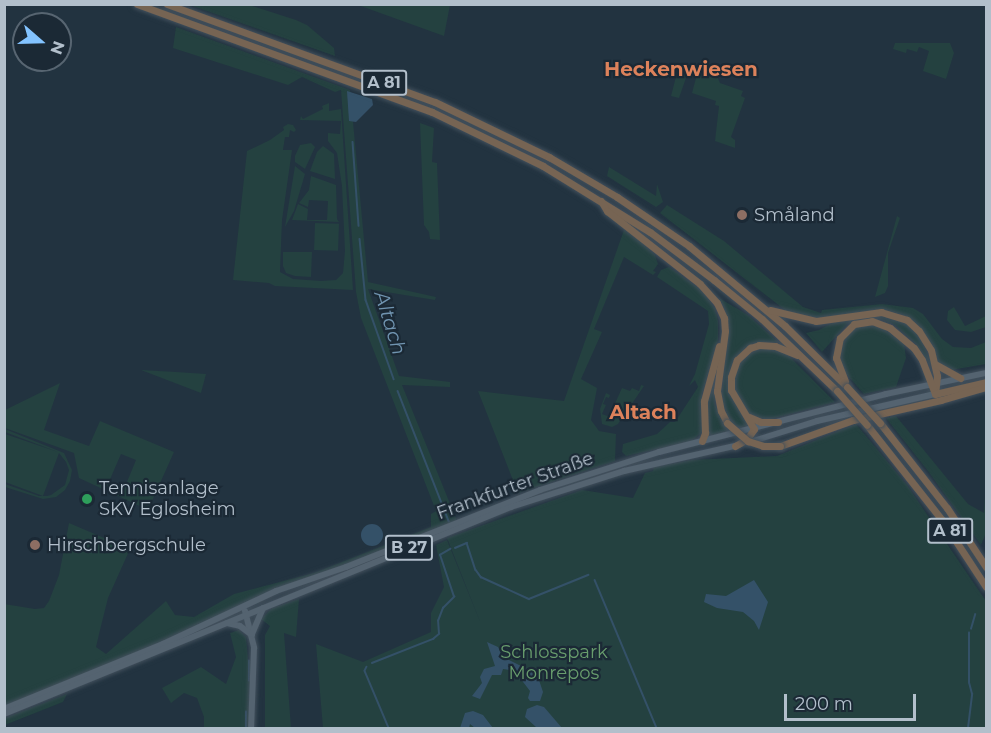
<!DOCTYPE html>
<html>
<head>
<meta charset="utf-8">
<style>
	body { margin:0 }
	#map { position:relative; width:991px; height:733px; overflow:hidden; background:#223340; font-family:Montserrat,sans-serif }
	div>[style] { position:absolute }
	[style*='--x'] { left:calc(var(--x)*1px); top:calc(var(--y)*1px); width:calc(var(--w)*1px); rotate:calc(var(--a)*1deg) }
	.green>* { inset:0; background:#244140; transform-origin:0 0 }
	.water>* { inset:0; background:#345168 }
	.round { border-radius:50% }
	.stream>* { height:1.5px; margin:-0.75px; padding:0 0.75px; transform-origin:0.75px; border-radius:0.75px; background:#345168 }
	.roads { filter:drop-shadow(0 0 2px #42505c) drop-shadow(0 0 2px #42505c) }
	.major>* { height:6px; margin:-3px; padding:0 3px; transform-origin:3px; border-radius:3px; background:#546370 }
	.highway>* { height:7px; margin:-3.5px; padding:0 3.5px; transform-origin:3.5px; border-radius:3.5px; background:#766453 }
	.bridges { filter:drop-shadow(0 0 2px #414f5b) drop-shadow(0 0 2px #414f5b) }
	.highway-bridge>* { height:7px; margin:-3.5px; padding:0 3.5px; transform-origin:3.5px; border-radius:3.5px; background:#766453 }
	.dots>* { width:16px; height:16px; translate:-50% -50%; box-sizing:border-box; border:3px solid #1b2935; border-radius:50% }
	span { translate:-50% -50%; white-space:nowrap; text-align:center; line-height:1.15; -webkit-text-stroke:4.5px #1b2935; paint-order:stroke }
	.shield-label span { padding:2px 4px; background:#1b2935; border:2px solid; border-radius:4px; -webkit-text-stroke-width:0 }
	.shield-label { font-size:16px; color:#b2bfcb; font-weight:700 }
	.poi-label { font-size:18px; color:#b2bfcb }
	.left { translate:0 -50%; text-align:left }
	.street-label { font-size:18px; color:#b2bfcb }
	.park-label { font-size:18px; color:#689d6d }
	.neighbourhood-label { font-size:20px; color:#dd825b; font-weight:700 }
	.water-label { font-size:20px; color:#7094b0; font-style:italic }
	.frame { position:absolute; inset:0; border:6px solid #b2bfcb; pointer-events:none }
	.north { position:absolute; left:12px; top:12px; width:60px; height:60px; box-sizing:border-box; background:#1b2935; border:2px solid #576571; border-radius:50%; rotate:110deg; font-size:16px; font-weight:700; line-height:24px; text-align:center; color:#b2bfcb }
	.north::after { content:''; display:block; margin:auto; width:21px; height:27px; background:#83c3ff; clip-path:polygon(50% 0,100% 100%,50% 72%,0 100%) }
	.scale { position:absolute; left:784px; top:694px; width:132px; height:27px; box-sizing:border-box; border:3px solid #b2bfcb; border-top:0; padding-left:8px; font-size:18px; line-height:21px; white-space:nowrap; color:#b2bfcb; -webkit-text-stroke:4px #1b2935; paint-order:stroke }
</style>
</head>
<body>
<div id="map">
	<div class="green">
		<i style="clip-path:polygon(190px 5px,249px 5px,296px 20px,307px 25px,334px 48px,335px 56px)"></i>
		<i style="clip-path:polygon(358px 5px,450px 5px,444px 36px)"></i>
		<i style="clip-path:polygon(176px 27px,350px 90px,368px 282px,436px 297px,435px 300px,368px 289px,399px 376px,450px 382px,450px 387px,402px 385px,457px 521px,313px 578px,5px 709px,4px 604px,35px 609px,44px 608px,49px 601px,59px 575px,69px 523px,130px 549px,108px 598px,100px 630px,96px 647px,106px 654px,166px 601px,175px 615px,194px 617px,234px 594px,314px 573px,431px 527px,431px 514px,436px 511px,361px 318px,356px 292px,341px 90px,335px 92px,302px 77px,288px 85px,173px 48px)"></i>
		<i style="clip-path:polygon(895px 43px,950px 43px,954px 53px,946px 79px,923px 71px,929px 51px,919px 47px,917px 52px,907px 49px,906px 53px,893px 49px)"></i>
		<i style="clip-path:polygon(679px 65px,703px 68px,704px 72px,716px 74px,720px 83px,743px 91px,741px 96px,745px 98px,731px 137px,735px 140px,735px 148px,715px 141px,719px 106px,715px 105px,716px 101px,692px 93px,696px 78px,687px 75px,679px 98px,671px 96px)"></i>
		<i style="clip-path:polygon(329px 103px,329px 111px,341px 109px,353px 290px,275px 286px,269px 283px,233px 280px,247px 151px,270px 140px,284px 130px,283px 127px,288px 124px,293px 125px,296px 130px,294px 132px,290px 130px,289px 137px,285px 137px,283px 150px,292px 150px,282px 220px,280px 272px,293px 279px,321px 281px,336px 280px,343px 273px,345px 251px,342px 186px,337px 153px,328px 141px,328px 133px,340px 134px,341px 121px,300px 120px,301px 116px,303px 119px,323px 109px,322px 106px)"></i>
		<i style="clip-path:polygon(420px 123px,434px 128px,432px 162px,437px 163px,440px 240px,430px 239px,429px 232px,424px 225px)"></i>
		<i style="clip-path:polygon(311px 143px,315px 147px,305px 169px,295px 162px,295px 156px,300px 145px)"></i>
		<i style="clip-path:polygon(323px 146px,334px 154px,335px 179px,310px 171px,317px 152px)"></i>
		<i style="clip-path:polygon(295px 166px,305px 174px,294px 211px,285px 227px)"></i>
		<i style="clip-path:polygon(609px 167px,656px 196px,657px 184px,663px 202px,656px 207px,607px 176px)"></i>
		<i style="clip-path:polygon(311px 176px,336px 185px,337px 219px,339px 222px,292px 220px,298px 204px,308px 209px,307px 220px,327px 220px,328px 201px,309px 200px,308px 207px,299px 203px,309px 190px)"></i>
		<i style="clip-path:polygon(667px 205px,724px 241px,803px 307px,821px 313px,822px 310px,882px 304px,913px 308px,923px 314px,942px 339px,953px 347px,971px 348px,986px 342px,986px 364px,951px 370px,939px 363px,924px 332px,903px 315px,893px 312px,885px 310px,821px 319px,798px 316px,785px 310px,660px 213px)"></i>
		<i style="clip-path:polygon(897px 216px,900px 218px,888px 253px,888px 286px,885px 293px,875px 297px)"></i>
		<i style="left:315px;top:223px;width:24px;height:27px;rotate:2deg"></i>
		<i style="clip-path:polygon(625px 227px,655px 255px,658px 264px,653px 271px,656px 272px,653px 275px,624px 257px,594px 329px,602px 332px,581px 379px,597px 388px,591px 420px,599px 431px,616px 434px,615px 461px,518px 493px,478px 391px,564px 401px)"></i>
		<i style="clip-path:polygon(283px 252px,312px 252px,311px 277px,295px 276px,286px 273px,283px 266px)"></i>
		<i style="clip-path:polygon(669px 267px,704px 292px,715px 309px,718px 321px,718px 340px,702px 394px,702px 432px,692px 441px,626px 456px,622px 452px,623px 444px,657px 434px,670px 422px,675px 422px,698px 387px,695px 380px,689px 386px,695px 374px,709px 324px,708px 311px,657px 277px,661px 270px)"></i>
		<i style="clip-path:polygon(719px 298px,748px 315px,778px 342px,756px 343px,731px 366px,728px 376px,729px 392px,749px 426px,739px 430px,728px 418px,721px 398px,729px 328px,726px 313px)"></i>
		<i style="clip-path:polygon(954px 307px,965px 326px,986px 316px,986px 327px,971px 332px,955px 330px,947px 320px,948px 311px)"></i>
		<i style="clip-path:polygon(886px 316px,905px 322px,920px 336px,932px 365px,929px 365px,917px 345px,894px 324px,874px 317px)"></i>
		<i style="clip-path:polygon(857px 319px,847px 324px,822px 352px,806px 333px,819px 330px,834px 322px)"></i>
		<i style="clip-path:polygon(869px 324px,883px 328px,904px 343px,906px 358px,896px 387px,864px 394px,847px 375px,839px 361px,840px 343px,856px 327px)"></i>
		<i style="clip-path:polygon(759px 348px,770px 348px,786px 353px,835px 402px,767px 420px,750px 415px,735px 393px,733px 379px,737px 364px,747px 353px)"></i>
		<i style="clip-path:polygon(717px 365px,714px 387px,715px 405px,728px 431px,710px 437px,707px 436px,706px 405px)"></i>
		<i style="clip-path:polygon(141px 370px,176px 372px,206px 374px,201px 393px)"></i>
		<i style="clip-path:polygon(evenodd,60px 383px,44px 430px,89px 446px,100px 421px,174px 452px,148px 510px,79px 478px,74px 453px,5px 428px,5px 410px,60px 383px,121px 454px,136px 460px,122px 494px,108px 484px,121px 454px)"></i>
		<i style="clip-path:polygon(641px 385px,644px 386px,618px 424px,612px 427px,602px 424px,600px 409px,606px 393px,610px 395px,609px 398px,606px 397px,603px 404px,606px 405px,602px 414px,610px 417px,616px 413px,612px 410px,622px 388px,630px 391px,632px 388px,639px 391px)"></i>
		<i style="clip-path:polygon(896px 416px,968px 504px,984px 513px,986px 479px,986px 533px,981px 545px,928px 471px,886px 418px)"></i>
		<i style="clip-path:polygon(856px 424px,907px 485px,986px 601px,986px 728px,323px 728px,316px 644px,363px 662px,431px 632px,431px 613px,444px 587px,436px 545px,447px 540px,481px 624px,447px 538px,582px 490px,633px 498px,645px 473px,653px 471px,654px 467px,691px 460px,777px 456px)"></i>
		<i style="clip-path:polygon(5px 429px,64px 453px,72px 470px,70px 481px,65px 490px,56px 497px,43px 499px,5px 487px,5px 484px,39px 496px,47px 496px,51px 495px,65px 485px,69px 470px,66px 462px,59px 453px,43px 496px,5px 482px,5px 434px,58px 452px,5px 432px)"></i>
		<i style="clip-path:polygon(299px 599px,296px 637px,284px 633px,291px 728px,265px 728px,265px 635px,270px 626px,261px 619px,272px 608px)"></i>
		<i style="clip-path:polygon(239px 630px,246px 637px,248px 660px,251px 662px,248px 728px,204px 728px,204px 717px,197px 698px,184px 693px,171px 703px,162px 688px,201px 667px,226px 684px,236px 657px,230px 633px)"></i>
		<i style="clip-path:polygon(67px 694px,63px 702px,5px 725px,5px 718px)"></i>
	</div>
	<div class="water">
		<i style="clip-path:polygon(347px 91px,372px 99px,373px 105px,356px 122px,349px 121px)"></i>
		<i class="round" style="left:361px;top:524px;width:22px;height:22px"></i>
		<i style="clip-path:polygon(754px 580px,768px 602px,759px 630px,754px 621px,743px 612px,717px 608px,704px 602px,706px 594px,726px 596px)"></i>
		<i style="clip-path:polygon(487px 642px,498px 647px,503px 657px,537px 674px,543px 692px,540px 701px,530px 701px,528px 698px,530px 691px,520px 678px,511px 670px,503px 669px,501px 675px,492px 675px,480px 699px,472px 696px,482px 683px,480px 677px,484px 669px,495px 666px)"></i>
		<i style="clip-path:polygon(537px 705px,544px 707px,562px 728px,537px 728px,525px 717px,527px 709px)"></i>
		<i style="clip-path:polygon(473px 711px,483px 715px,493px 728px,475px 728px,470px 724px,469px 728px,460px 728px,465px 713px)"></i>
	</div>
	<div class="stream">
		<i style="--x:353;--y:142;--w:84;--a:85.9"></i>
		<i style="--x:360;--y:239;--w:61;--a:84.4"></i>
		<i style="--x:366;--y:300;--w:84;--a:70.5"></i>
		<i style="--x:398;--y:391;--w:140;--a:68.6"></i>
		<i style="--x:455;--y:548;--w:13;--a:-23"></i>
		<i style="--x:467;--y:543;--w:28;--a:72"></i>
		<i style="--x:476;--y:570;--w:9;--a:54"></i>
		<i style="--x:481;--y:577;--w:53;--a:24.6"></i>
		<i style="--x:529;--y:599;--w:64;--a:-22.1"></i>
		<i style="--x:595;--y:580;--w:160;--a:67.3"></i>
		<i style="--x:971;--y:629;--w:15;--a:-74"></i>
		<i style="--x:372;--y:663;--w:66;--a:-21.5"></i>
		<i style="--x:433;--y:639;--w:8;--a:-40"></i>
		<i style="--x:439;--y:634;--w:13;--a:-94"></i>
		<i style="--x:438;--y:621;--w:14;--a:-69"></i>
		<i style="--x:443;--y:608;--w:16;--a:-45"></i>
		<i style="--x:454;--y:597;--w:44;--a:-108.4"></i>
		<i style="--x:440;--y:555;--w:12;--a:-31"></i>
		<i style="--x:367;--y:667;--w:4;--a:117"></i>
		<i style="--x:365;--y:671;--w:62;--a:67.2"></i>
		<i style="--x:249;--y:681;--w:20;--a:-90"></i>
		<i style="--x:246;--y:728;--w:16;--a:-90"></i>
		<i style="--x:968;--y:728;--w:34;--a:-83"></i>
		<i style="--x:972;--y:694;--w:11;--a:-105"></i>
		<i style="--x:969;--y:683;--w:50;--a:-90"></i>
	</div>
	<div class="roads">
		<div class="major">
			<i style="--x:750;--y:442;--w:70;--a:-17.4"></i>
			<i style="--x:817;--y:421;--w:121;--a:-12.9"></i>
			<i style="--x:245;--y:611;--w:38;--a:76"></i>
			<i style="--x:254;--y:648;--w:80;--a:92.1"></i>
			<i style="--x:227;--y:623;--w:13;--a:13"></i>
			<i style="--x:240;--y:626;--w:15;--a:37"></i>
			<i style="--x:252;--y:634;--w:28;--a:-67"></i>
			<i style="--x:4;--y:709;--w:172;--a:-22.2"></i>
			<i style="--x:163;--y:644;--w:125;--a:-25.1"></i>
			<i style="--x:276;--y:591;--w:74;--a:-18.9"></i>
			<i style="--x:346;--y:567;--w:209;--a:-21.6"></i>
			<i style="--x:540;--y:490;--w:125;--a:-17.7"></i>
			<i style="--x:659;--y:452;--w:234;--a:-14.3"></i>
			<i style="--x:886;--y:394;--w:102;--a:-11.9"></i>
			<i style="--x:4;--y:714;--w:548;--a:-22.21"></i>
			<i style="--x:511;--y:507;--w:119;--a:-17.7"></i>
			<i style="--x:624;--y:471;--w:117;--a:-12.8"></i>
		</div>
		<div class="highway">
			<i style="--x:137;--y:4;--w:314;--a:20.1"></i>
			<i style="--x:432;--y:112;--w:123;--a:25.9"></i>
			<i style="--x:543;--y:166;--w:126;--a:31.7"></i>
			<i style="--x:650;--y:232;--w:80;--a:36.9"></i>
			<i style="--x:714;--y:280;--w:62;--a:39.1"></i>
			<i style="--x:762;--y:319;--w:104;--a:43.8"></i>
			<i style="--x:167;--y:4;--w:285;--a:20.1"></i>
			<i style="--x:435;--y:102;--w:127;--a:25.8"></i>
			<i style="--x:549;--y:157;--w:79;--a:30.5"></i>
			<i style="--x:617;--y:197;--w:87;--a:34.2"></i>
			<i style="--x:689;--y:246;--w:125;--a:39.8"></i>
			<i style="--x:785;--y:326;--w:87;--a:44.5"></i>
			<i style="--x:601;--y:201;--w:12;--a:59"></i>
			<i style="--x:607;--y:211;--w:118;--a:38.1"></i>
			<i style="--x:700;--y:284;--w:25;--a:48"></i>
			<i style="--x:717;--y:303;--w:17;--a:65"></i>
			<i style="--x:724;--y:318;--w:13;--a:86"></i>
			<i style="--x:725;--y:331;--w:61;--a:97.6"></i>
			<i style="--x:717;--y:391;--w:20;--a:79"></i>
			<i style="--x:721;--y:411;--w:13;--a:63"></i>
			<i style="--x:770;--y:310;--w:47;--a:13.4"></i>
			<i style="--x:816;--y:321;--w:66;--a:-7.9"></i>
			<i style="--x:881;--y:312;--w:27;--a:17"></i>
			<i style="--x:907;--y:320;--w:16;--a:43"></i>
			<i style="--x:919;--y:331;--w:22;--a:58"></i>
			<i style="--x:931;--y:350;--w:27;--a:77"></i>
			<i style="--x:937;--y:376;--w:18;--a:96"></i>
			<i style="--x:935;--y:364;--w:29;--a:29"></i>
			<i style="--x:845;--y:381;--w:25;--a:-111"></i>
			<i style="--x:836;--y:358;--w:20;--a:-79"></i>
			<i style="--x:840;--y:338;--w:20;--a:-45"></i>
			<i style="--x:854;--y:324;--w:18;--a:-9"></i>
			<i style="--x:872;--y:321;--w:19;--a:21"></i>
			<i style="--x:890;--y:328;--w:31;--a:40"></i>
			<i style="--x:914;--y:348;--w:14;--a:56"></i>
			<i style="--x:922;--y:360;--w:36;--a:69"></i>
			<i style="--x:935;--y:394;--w:52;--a:-13.2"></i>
			<i style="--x:749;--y:417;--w:13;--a:23"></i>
			<i style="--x:761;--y:422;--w:17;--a:0"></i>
			<i style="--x:880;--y:423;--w:108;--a:51.8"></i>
			<i style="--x:947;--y:508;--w:71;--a:56.5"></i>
			<i style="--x:867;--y:425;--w:121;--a:51.7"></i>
			<i style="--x:942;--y:520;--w:80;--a:56.7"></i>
			<i style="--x:702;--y:441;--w:9;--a:-69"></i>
			<i style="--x:705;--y:433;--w:32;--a:-92"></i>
			<i style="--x:704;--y:401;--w:57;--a:-74.7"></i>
			<i style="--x:735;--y:446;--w:14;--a:-30"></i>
			<i style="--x:747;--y:439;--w:12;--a:-55"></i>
			<i style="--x:754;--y:429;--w:45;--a:-120.5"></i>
			<i style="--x:731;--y:390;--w:13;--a:-90"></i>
			<i style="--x:731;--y:377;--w:18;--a:-71"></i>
			<i style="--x:737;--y:360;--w:18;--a:-43"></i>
			<i style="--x:750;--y:348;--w:9;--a:-18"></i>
			<i style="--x:759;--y:345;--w:16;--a:4"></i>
			<i style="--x:775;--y:346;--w:24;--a:22"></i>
			<i style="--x:780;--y:446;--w:77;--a:-19.6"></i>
			<i style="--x:853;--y:420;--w:90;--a:-12.8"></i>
			<i style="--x:941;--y:400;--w:47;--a:-16.1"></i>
		</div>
	</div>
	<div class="bridges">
		<div class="highway-bridge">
			<i style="--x:847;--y:387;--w:49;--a:47.5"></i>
			<i style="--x:837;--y:391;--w:45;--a:48.6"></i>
			<i style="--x:727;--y:423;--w:28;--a:41"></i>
			<i style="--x:748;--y:441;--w:16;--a:18"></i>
			<i style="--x:763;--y:446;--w:17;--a:0"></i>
		</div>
	</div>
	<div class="dots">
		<i style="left:742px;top:215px;background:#8d6e63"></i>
		<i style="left:87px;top:499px;background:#2e9e5b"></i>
		<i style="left:35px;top:545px;background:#8d6e63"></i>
	</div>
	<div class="shield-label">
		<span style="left:384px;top:83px">A 81</span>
		<span style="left:950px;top:531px">A 81</span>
		<span style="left:409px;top:548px">B 27</span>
	</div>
	<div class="poi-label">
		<span class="left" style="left:754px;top:215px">Småland</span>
		<span class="left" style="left:99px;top:499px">Tennisanlage<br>SKV Eglosheim</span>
		<span class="left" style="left:47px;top:545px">Hirschbergschule</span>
	</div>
	<div class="street-label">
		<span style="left:515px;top:486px;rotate:-20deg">Frankfurter Straße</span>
	</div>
	<div class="park-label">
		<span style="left:554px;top:663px">Schlosspark<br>Monrepos</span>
	</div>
	<div class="neighbourhood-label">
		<span style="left:681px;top:69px">Heckenwiesen</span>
		<span style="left:643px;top:412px">Altach</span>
	</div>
	<div class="water-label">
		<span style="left:390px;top:323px;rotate:73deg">Altach</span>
	</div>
	<div class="frame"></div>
	<div class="north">N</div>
	<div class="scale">200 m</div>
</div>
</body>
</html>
